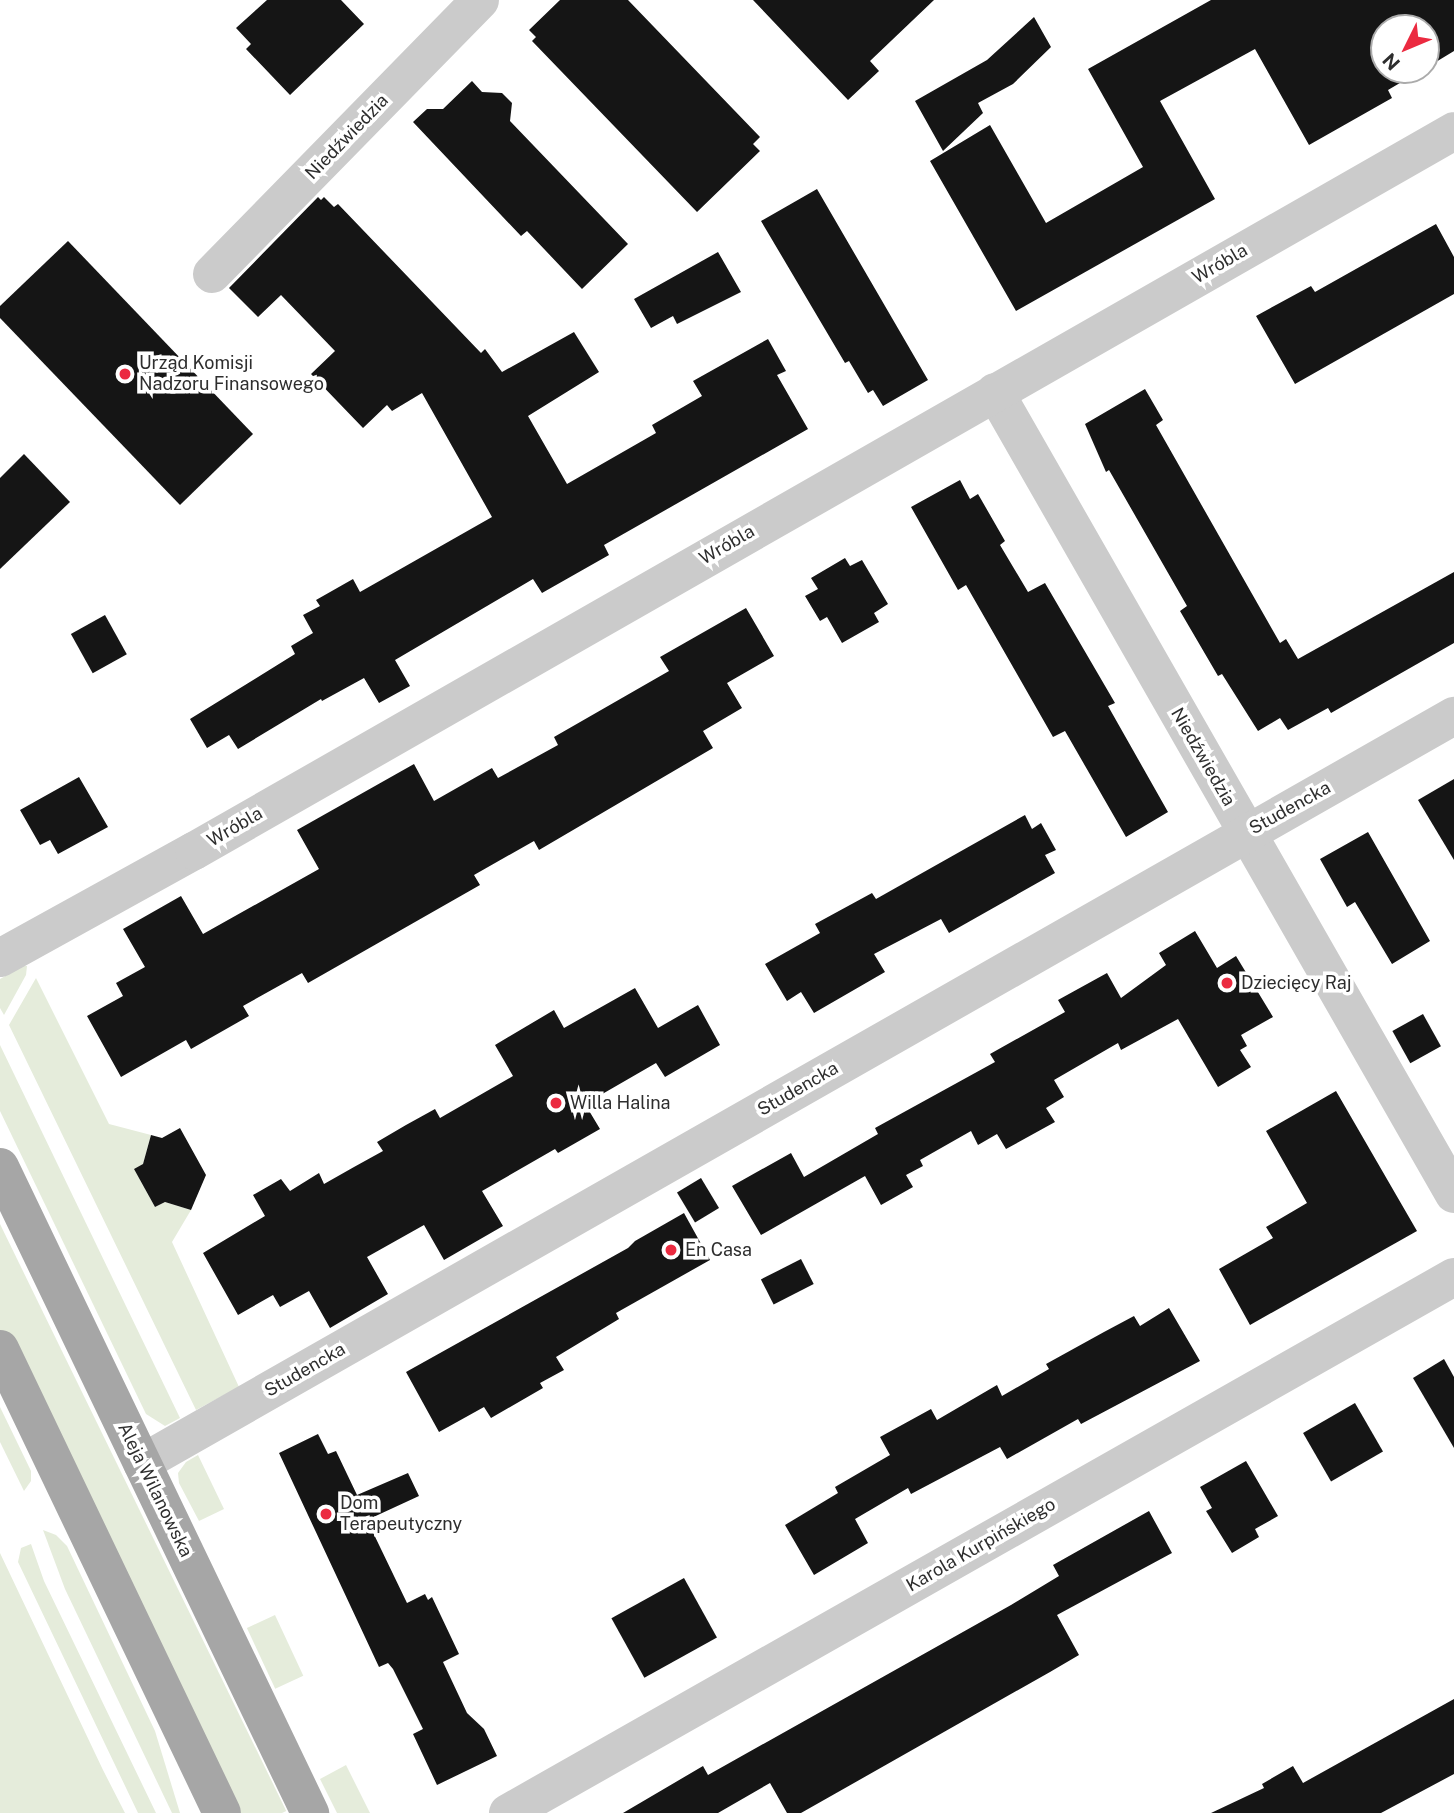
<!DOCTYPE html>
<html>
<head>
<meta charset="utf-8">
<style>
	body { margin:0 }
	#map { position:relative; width:1454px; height:1813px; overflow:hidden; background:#fff; font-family:"Public Sans",sans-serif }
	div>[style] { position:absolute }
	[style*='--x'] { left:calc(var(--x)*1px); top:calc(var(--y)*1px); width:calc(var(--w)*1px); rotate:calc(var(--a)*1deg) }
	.green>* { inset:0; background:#e5ecdb; transform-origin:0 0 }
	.building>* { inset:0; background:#151515; transform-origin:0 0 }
	.minor>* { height:38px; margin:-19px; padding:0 19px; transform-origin:19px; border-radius:19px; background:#cbcbcb }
	.major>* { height:38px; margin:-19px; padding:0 19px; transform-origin:19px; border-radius:19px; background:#a6a6a6 }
	.dots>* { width:19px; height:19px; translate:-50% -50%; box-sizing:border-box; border:4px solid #fff; border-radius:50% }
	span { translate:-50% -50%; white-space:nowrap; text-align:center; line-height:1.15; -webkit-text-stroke:7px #fff; paint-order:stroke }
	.street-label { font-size:18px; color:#2e2e2e }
	.poi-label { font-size:18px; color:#2e2e2e }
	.left { translate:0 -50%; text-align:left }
	.north { position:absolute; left:1370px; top:14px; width:70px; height:70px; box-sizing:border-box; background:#fff; border:2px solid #ababab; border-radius:50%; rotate:227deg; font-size:19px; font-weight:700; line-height:28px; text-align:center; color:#2e2e2e }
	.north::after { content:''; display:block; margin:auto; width:24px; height:32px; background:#eb2a40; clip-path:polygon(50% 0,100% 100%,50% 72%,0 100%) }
</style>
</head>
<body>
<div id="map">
	<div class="green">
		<i style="clip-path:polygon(23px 966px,27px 966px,26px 975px,4px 1015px,0 1008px,0 979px)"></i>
		<i style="clip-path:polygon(36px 978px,109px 1124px,151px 1135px,143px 1164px,135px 1170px,155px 1207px,165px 1202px,191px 1210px,172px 1242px,239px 1387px,196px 1410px,9px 1025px)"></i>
		<i style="clip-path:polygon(0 1045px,180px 1418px,165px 1426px,146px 1414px,0 1111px)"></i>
		<i style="left:0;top:1224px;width:653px;height:72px;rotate:64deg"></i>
		<i style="clip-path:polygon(0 1407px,31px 1471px,31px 1481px,24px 1491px,0 1442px)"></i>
		<i style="clip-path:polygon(198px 1455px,224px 1509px,199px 1521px,179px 1483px,178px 1473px,186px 1462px)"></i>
		<i style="clip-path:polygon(43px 1530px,56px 1535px,67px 1546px,155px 1731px,180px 1813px,172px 1813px,65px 1589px)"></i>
		<i style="clip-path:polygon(31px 1544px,44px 1581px,156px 1813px,138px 1813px,18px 1562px,21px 1548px)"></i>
		<i style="clip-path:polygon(0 1553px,103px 1770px,125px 1813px,0 1813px)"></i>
		<i style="left:275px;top:1615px;width:67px;height:31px;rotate:65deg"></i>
		<i style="clip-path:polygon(346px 1765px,370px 1813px,337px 1813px,320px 1779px)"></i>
	</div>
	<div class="building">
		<i style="clip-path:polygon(267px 0,341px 0,364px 24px,290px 95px,246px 49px,251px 44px,236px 28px)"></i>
		<i style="clip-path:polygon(560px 0,628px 0,760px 137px,753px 144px,760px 151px,697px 212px,532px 41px,536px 37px,529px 30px)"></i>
		<i style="clip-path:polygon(753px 0,934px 0,870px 61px,879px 71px,848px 100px)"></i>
		<i style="clip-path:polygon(1211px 0,1454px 0,1454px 51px,1426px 68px,1426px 28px,1384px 28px,1384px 70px,1422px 70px,1388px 90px,1392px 98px,1309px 145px,1255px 49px,1160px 101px,1215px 199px,1016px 311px,930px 161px,990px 125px,1046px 223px,1143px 167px,1088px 69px)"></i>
		<i style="clip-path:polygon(1034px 17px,1051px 47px,1013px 84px,978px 103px,983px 113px,943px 151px,915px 101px,987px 60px)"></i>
		<i style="clip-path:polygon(472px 81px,482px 92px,502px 93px,512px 103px,510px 121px,628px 244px,582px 289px,527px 231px,521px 236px,413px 122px,427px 109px,443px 109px)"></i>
		<i style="clip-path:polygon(817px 189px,928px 380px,883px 406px,873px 390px,868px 393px,849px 361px,845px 363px,761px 221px)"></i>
		<i style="clip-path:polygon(318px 197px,321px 200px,324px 197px,334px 207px,338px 204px,481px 353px,485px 349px,502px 372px,574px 332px,599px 372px,528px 416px,567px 484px,656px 433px,652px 425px,702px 396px,693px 381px,768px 339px,786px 371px,777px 375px,808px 429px,604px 545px,609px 555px,542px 593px,533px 579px,395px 660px,410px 686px,379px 703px,364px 678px,322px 701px,321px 699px,238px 749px,229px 735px,207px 748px,190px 719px,295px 654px,291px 646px,313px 633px,303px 615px,320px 606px,316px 600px,353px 579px,360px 592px,492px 517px,422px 393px,392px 411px,387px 405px,363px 428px,311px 374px,335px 351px,281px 295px,258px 317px,229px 288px)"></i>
		<i style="clip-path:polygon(1436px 224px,1454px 257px,1454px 294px,1295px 384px,1256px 316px,1311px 286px,1315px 292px)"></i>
		<i style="clip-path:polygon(68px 241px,253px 434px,180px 505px,0 318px,0 306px)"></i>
		<i style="clip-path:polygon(718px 252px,741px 292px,677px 324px,673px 316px,651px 328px,634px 299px)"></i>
		<i style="clip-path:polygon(1145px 389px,1163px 420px,1156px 425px,1280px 643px,1286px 639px,1298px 659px,1454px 572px,1454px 643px,1331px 713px,1328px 708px,1288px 730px,1280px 718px,1258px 731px,1222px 674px,1218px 676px,1180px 611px,1187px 606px,1109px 470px,1106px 472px,1085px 424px)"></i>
		<i style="clip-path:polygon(24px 454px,70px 502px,0 569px,0 478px)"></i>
		<i style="clip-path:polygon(960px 480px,970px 499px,978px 494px,1005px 541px,1000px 545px,1028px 592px,1045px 583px,1115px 703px,1108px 706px,1168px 812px,1126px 837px,1065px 731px,1053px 737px,966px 585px,958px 590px,911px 507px)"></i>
		<i style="clip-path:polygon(845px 558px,850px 566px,862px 560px,888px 604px,874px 613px,879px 622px,842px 643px,827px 617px,820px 621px,805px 596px,818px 589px,811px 578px)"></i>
		<i style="clip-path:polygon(746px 608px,774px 656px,727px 683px,742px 708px,703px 731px,713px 748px,539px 850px,534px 841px,474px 875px,480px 885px,308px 983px,302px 973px,243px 1006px,249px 1016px,191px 1049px,186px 1040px,121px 1077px,87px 1016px,123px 996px,116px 983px,145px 967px,123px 929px,181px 896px,203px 934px,319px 869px,297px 830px,414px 764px,434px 801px,492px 768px,498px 778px,558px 745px,554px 737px,669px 671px,660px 657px)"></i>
		<i style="left:105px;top:615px;width:45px;height:39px;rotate:61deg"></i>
		<i style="clip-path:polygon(79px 777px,108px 827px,58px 854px,50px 840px,40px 845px,20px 810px)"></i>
		<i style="clip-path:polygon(1454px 779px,1454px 860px,1418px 800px)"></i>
		<i style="clip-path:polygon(1025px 815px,1032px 829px,1041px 823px,1056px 850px,1045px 855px,1055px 873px,949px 933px,941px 919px,874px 954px,885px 972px,814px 1013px,801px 992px,787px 1001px,765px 964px,820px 933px,815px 924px,872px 893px,876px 899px)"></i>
		<i style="clip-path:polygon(1368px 832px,1430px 941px,1392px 964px,1355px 902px,1347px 907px,1320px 859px)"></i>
		<i style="clip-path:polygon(1195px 931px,1217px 968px,1236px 956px,1273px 1017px,1241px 1035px,1247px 1046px,1240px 1050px,1251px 1067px,1218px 1087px,1178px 1019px,1121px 1050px,1118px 1043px,1054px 1080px,1064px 1097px,1046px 1108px,1055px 1122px,1006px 1149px,997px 1134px,978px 1145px,971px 1131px,920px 1160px,923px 1166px,906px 1175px,913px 1187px,881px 1205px,865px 1176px,761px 1235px,732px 1186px,791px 1153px,804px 1177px,878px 1134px,875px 1128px,995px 1062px,990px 1054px,1065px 1012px,1058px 1000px,1107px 973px,1121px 998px,1166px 965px,1159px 953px)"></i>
		<i style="clip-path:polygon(635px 988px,658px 1028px,698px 1005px,720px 1045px,665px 1077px,656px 1063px,585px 1104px,600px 1129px,558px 1153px,555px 1149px,482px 1191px,503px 1226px,444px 1260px,424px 1225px,367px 1257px,388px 1294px,330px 1328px,309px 1291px,280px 1307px,273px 1295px,238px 1315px,203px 1253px,265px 1216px,253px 1195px,281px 1179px,290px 1191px,319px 1173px,324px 1184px,354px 1167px,383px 1151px,377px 1142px,406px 1125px,435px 1109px,440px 1118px,513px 1076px,495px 1045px,554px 1010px,564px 1028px)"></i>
		<i style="left:1423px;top:1014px;width:37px;height:35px;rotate:61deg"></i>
		<i style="clip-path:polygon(1336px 1091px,1417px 1231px,1250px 1325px,1219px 1269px,1273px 1238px,1266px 1227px,1307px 1203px,1266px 1131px)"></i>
		<i style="clip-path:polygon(180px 1128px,206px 1175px,191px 1210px,165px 1202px,155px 1207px,134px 1169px,143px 1164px,151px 1135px,162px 1138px)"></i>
		<i style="left:701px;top:1178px;width:35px;height:28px;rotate:59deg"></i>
		<i style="clip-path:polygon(684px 1213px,710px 1260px,616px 1313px,619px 1319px,556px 1357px,564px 1370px,540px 1383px,543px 1388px,491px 1418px,484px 1407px,439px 1432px,406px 1372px,628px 1248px,635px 1241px)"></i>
		<i style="left:801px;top:1259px;width:28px;height:45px;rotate:63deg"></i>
		<i style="clip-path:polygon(1169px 1308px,1200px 1361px,1081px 1424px,1078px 1419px,1007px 1459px,1000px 1447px,911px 1494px,908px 1488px,855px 1519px,868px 1543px,814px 1575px,785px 1525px,838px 1493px,835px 1487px,890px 1455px,880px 1437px,931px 1409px,937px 1420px,997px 1385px,1002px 1396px,1049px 1369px,1046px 1364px,1104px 1332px,1134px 1316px,1140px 1326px)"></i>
		<i style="clip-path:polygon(1444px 1359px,1454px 1377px,1454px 1448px,1413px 1378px)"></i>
		<i style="left:1355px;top:1403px;width:56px;height:60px;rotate:60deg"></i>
		<i style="clip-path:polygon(318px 1434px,328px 1454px,336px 1451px,357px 1495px,408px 1473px,419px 1496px,367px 1520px,407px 1603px,425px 1594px,428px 1600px,432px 1597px,459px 1654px,443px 1662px,467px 1713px,484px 1729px,497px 1756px,437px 1785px,413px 1734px,423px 1729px,393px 1669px,388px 1663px,379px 1667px,279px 1453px)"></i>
		<i style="clip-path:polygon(1246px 1461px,1278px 1516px,1255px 1529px,1259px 1537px,1232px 1553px,1206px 1511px,1212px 1508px,1200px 1487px)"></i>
		<i style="clip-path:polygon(1149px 1511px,1172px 1553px,1057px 1615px,1079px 1655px,1050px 1672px,801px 1813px,787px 1813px,770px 1783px,718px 1813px,623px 1813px,703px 1766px,708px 1775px,1011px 1605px,1059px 1576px,1053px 1565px)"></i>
		<i style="left:684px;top:1578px;width:68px;height:83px;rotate:61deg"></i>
		<i style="clip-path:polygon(1454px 1699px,1454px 1774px,1381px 1813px,1211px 1813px,1264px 1788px,1262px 1784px,1293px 1766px,1303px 1783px)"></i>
	</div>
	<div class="minor">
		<i style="--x:212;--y:274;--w:383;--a:-45.6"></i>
		<i style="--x:995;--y:392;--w:924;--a:60.22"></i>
		<i style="--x:0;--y:958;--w:222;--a:-28.9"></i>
		<i style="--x:194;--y:851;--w:1451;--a:-29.74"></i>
		<i style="--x:142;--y:1463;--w:1510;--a:-29.66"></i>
		<i style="--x:508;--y:1813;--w:1087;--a:-29.54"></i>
	</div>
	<div class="major">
		<i style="--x:0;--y:1167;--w:717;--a:64.36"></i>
		<i style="--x:0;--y:1349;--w:514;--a:64.43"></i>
	</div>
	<div class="dots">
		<i style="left:125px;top:374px;background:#eb2a40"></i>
		<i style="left:1227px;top:983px;background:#eb2a40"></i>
		<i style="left:556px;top:1103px;background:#eb2a40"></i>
		<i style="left:671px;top:1250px;background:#eb2a40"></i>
		<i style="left:326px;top:1514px;background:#eb2a40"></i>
	</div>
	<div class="street-label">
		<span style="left:347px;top:137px;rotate:-46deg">Niedźwiedzia</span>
		<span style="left:1220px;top:264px;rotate:-30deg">Wróbla</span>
		<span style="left:727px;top:545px;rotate:-30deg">Wróbla</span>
		<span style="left:1203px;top:757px;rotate:60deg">Niedźwiedzia</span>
		<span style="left:1290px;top:808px;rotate:-29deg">Studencka</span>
		<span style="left:235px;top:827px;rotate:-30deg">Wróbla</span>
		<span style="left:798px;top:1089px;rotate:-30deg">Studencka</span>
		<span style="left:305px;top:1370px;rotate:-30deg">Studencka</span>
		<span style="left:155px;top:1490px;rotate:64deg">Aleja Wilanowska</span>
		<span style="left:981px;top:1545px;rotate:-30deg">Karola Kurpińskiego</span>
	</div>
	<div class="poi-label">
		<span class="left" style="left:139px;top:374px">Urząd Komisji<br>Nadzoru Finansowego</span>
		<span class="left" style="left:1241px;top:983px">Dziecięcy Raj</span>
		<span class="left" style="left:570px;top:1103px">Willa Halina</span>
		<span class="left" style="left:685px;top:1250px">En Casa</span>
		<span class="left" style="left:340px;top:1514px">Dom<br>Terapeutyczny</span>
	</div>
	<div class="north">N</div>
</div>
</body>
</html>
